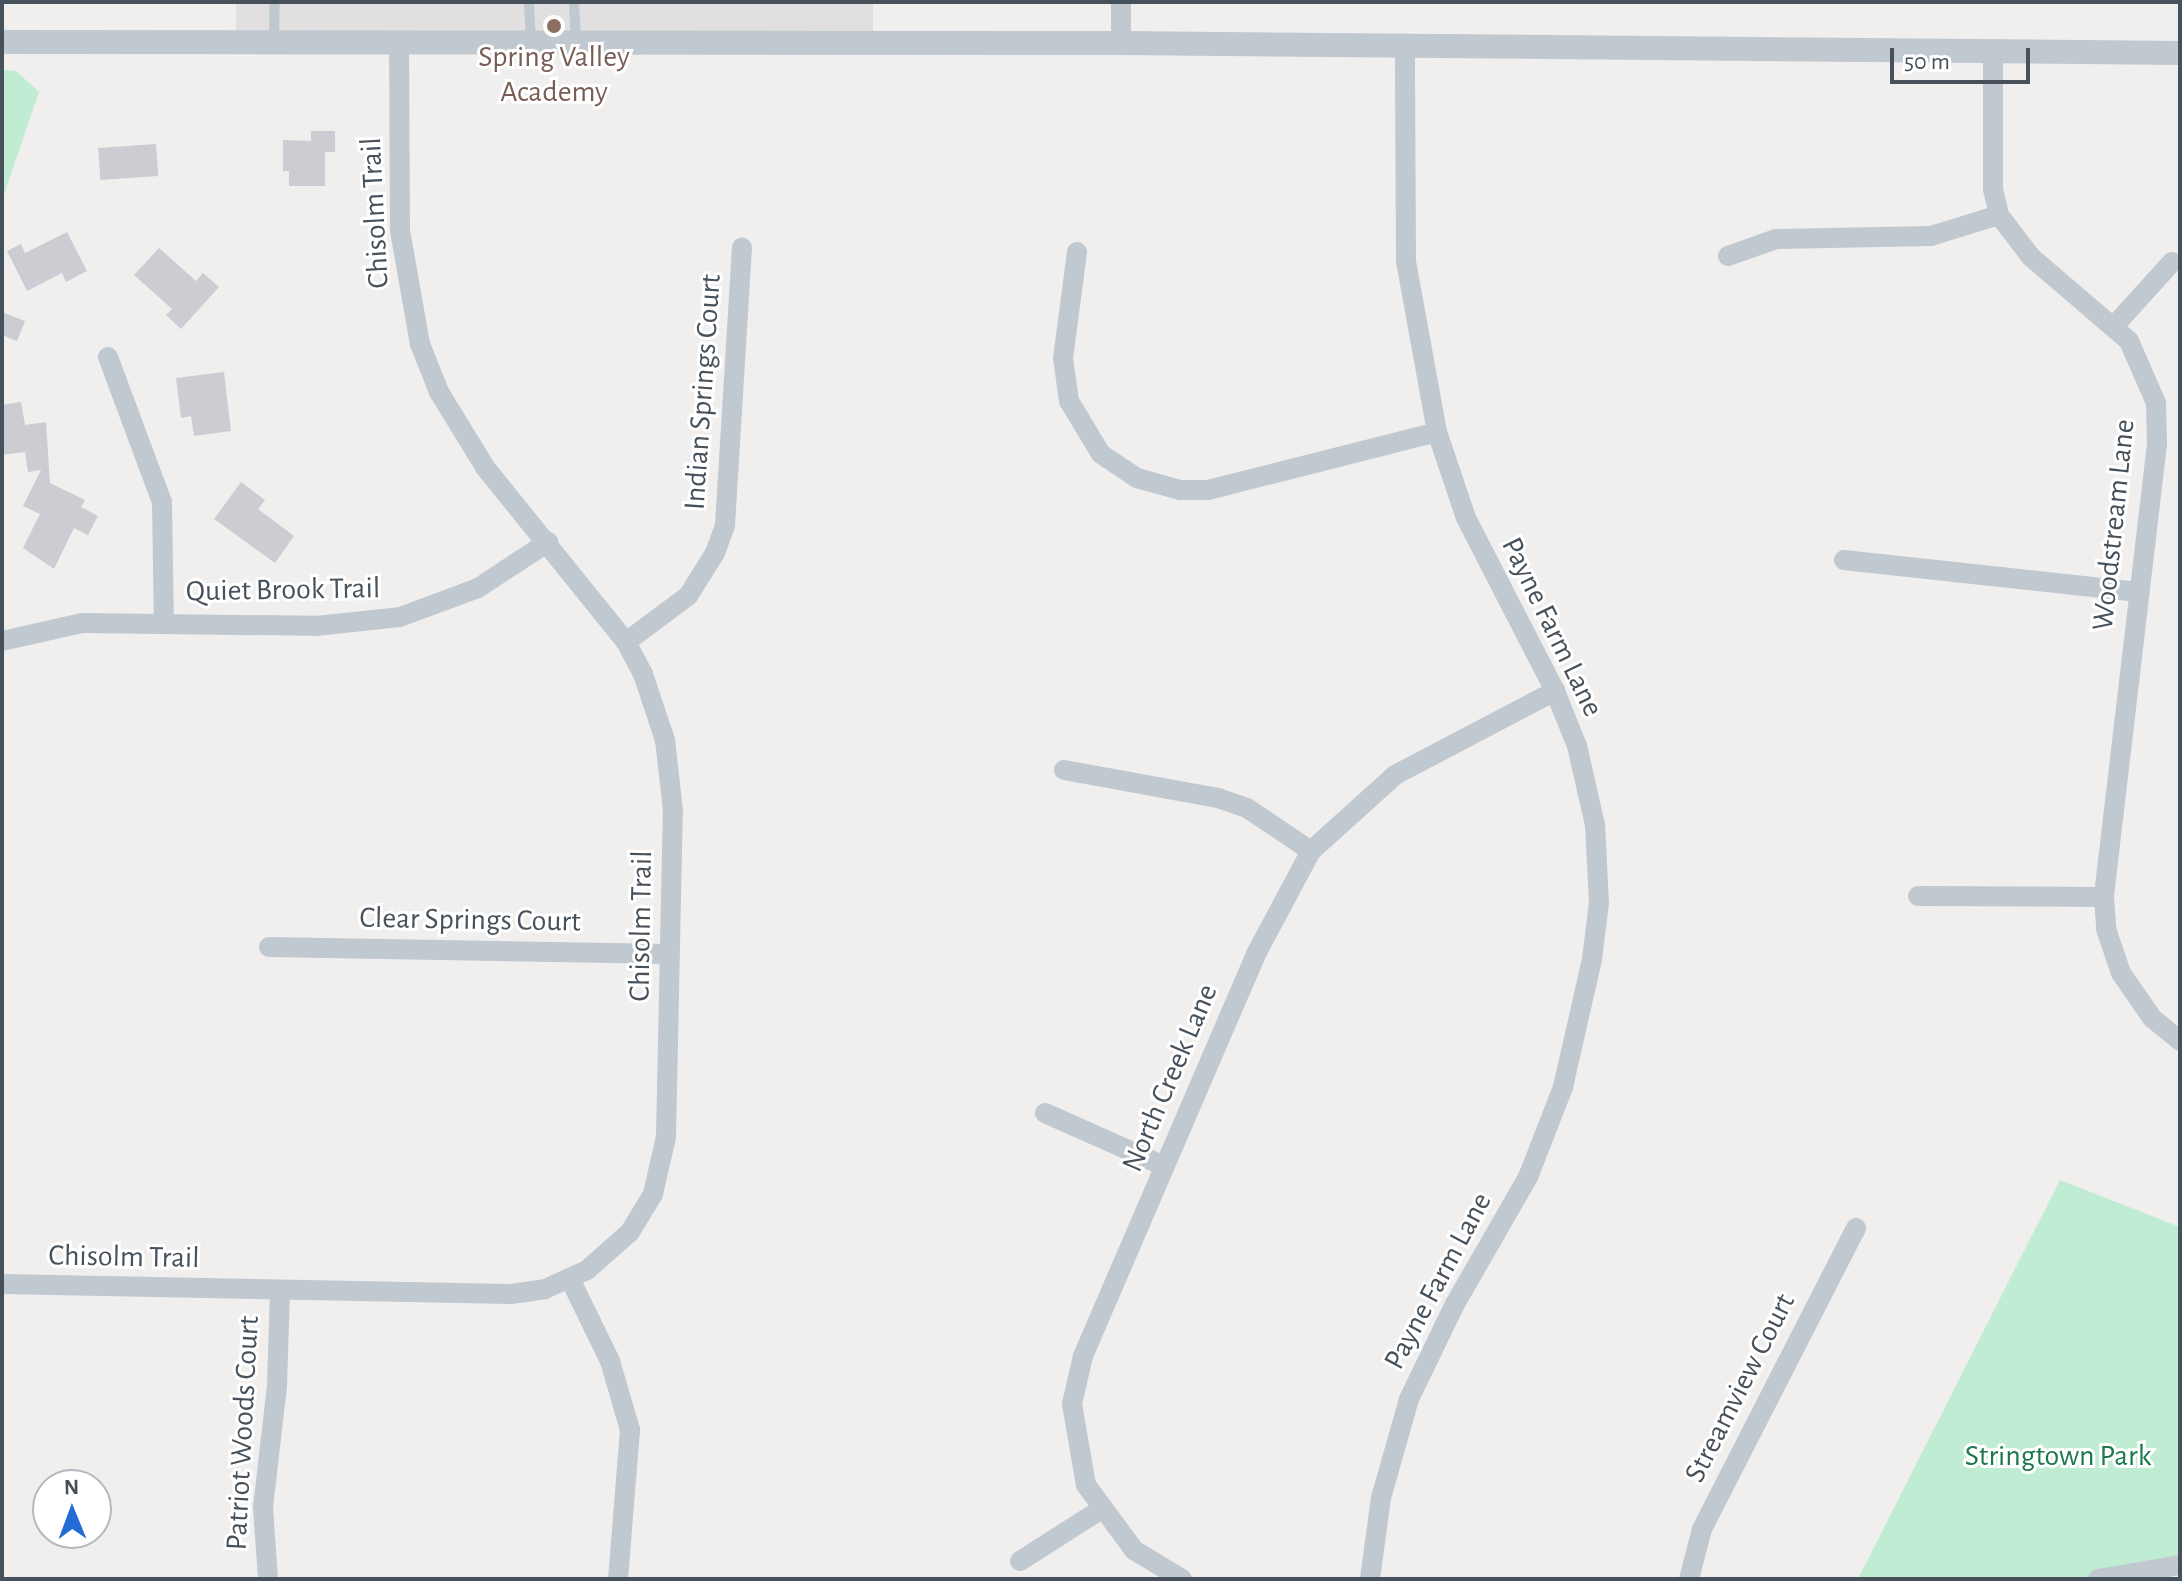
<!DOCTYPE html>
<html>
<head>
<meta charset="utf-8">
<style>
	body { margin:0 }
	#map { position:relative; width:2182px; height:1581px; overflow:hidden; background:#f1eeee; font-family:"Alegreya Sans",sans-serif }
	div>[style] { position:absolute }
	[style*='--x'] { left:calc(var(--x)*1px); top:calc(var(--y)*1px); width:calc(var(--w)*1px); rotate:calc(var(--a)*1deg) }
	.education>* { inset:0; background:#e2dfe0; transform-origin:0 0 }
	.green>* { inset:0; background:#bfecd2 }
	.building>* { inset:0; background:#cbcdd3; transform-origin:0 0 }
	.service>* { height:10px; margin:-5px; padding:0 5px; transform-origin:5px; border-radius:5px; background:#c0c8d0 }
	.minor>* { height:20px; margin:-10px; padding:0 10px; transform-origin:10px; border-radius:10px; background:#c0c8d0 }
	.tertiary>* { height:24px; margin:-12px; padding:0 12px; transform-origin:12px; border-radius:12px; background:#c0c8d0 }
	.dots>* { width:22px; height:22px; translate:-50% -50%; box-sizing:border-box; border:4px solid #fff; border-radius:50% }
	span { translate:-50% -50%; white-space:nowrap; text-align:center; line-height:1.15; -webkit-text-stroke:6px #fff; paint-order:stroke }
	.education-label { font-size:30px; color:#785e54 }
	.street-label { font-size:30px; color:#47515b }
	.park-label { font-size:30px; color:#1c784d }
	.frame { position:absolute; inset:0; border:4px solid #47515b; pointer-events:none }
	.north { position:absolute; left:32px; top:1469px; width:80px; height:80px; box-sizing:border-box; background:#fff; border:2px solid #b5b9bd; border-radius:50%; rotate:359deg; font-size:22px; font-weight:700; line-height:32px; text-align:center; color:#47515b }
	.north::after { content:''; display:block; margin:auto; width:28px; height:36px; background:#236cd6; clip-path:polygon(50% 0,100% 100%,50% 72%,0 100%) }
	.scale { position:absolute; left:1890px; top:48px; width:140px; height:36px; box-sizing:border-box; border:4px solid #47515b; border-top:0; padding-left:10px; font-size:24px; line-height:28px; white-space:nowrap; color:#47515b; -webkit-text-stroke:6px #fff; paint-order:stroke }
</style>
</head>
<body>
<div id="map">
	<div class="education">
		<i style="left:236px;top:2px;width:637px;height:39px"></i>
	</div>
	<div class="green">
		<i style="clip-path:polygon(2px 70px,16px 71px,39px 92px,2px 200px)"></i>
		<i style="clip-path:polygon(2060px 1180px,2180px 1227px,2180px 1565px,2098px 1579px,1858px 1579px)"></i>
	</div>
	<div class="building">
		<i style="clip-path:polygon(311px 131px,335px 131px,335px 152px,325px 152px,325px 186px,289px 186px,289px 171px,283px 171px,283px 140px,311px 141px)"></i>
		<i style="left:156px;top:144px;width:32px;height:58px;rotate:86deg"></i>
		<i style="clip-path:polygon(67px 232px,87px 271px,66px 282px,62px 273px,27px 291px,7px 251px,21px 244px,25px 253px)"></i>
		<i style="clip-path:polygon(159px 248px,196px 281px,203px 273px,219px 287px,181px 329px,166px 315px,172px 309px,134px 275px)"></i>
		<i style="clip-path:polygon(2px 312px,25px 321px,17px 341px,2px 335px)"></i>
		<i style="clip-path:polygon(224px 372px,231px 431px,194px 436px,191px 416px,181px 418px,176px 378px)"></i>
		<i style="clip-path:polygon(21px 402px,25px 425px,46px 422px,50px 483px,85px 500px,81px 507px,98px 516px,88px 535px,74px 528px,54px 569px,23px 548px,40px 514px,23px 506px,41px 470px,28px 472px,25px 452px,2px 455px,2px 405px)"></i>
		<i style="clip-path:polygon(241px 482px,265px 500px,258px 509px,294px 536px,275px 563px,214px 519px)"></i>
	</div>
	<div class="service">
		<i style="--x:529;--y:2;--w:42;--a:87.3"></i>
		<i style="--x:574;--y:2;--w:40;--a:87.1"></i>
		<i style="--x:274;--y:41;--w:39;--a:-89"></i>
	</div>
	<div class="minor">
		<i style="--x:1121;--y:2;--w:41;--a:90"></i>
		<i style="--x:1993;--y:52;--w:137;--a:90"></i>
		<i style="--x:1993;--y:189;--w:27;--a:77"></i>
		<i style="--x:1999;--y:215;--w:53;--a:52.7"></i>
		<i style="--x:2031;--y:257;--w:129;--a:40.6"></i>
		<i style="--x:2129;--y:341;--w:68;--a:66.5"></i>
		<i style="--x:2156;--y:403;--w:41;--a:88.6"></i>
		<i style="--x:2157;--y:444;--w:456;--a:96.7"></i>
		<i style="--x:2104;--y:897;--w:32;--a:86"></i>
		<i style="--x:2106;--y:929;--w:46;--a:71.2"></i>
		<i style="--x:2121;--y:973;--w:55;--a:55.4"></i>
		<i style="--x:2152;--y:1018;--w:36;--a:39"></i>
		<i style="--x:1077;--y:252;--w:107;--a:97.5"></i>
		<i style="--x:1063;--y:358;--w:43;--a:82.1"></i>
		<i style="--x:1069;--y:401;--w:62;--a:58.9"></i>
		<i style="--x:1101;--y:454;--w:43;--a:33.7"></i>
		<i style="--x:1137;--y:478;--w:45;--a:15.6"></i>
		<i style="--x:1180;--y:490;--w:28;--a:0"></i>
		<i style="--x:1208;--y:490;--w:236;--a:-14.2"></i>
		<i style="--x:1728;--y:256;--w:51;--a:-19.5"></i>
		<i style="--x:1776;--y:239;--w:155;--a:-1.1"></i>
		<i style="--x:1931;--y:236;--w:71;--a:-17.2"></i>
		<i style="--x:2115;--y:325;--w:85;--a:-47.9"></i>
		<i style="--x:108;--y:357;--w:155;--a:69.6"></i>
		<i style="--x:162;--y:502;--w:121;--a:89.1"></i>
		<i style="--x:1844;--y:560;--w:296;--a:6.2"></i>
		<i style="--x:2;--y:641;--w:82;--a:-12.7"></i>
		<i style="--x:82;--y:623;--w:234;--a:0.7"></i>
		<i style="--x:316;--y:626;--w:84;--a:-6.1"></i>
		<i style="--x:400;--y:617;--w:83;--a:-20.4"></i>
		<i style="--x:478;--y:588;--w:84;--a:-33.3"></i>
		<i style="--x:626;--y:642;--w:77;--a:-36.6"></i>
		<i style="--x:688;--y:596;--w:51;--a:-57.9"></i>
		<i style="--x:715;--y:553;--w:30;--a:-70"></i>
		<i style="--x:725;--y:525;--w:278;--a:-86.5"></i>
		<i style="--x:1064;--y:770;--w:157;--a:10.3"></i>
		<i style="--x:1218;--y:798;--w:31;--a:19"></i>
		<i style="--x:1247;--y:808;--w:77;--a:33.9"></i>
		<i style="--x:1918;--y:896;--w:186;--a:0.3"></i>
		<i style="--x:269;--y:947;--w:401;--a:1"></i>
		<i style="--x:1045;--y:1113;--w:130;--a:24"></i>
		<i style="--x:571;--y:1281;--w:89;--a:64"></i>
		<i style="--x:610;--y:1361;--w:72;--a:73.8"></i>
		<i style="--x:630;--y:1430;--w:149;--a:94.6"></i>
		<i style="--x:2;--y:1284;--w:509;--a:1.13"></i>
		<i style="--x:511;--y:1294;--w:34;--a:-8"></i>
		<i style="--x:545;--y:1289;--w:46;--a:-24.3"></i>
		<i style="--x:587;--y:1270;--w:57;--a:-41.5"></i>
		<i style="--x:630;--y:1232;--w:44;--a:-58.8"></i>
		<i style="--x:653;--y:1194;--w:58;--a:-77.2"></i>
		<i style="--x:666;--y:1137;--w:326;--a:-88.8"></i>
		<i style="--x:673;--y:811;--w:71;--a:-96.4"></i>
		<i style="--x:665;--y:740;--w:70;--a:-108.4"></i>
		<i style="--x:643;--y:674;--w:36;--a:-118"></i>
		<i style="--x:626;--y:642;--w:225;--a:-128.9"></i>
		<i style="--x:485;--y:467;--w:88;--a:-121.5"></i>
		<i style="--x:439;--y:392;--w:52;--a:-111.6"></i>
		<i style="--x:420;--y:344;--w:116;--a:-100"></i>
		<i style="--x:400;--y:230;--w:187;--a:-90.3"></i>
		<i style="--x:1020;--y:1561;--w:95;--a:-32.5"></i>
		<i style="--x:268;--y:1579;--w:72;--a:-94"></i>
		<i style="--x:263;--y:1507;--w:122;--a:-83.4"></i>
		<i style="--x:277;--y:1386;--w:96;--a:-88.2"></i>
		<i style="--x:1182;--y:1579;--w:56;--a:-148.9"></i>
		<i style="--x:1134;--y:1550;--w:81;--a:-126.4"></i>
		<i style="--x:1086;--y:1485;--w:82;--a:-99.8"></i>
		<i style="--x:1072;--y:1404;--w:49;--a:-77.1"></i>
		<i style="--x:1083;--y:1356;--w:438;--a:-66.7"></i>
		<i style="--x:1256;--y:954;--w:117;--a:-61.9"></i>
		<i style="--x:1311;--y:851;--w:113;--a:-42.1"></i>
		<i style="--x:1395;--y:775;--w:181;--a:-27.7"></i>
		<i style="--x:1370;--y:1579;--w:82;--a:-82.3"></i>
		<i style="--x:1381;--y:1498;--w:103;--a:-74.2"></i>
		<i style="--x:1409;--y:1399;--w:106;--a:-64.2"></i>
		<i style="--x:1455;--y:1304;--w:146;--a:-60.1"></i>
		<i style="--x:1528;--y:1177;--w:97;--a:-68.7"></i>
		<i style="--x:1563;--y:1087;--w:131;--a:-77.2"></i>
		<i style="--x:1592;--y:959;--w:56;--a:-82.9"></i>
		<i style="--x:1599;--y:903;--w:78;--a:-92.9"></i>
		<i style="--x:1595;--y:825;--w:81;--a:-102.8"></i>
		<i style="--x:1577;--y:746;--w:59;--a:-111.8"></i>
		<i style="--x:1555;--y:691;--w:195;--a:-117.2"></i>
		<i style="--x:1466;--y:518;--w:91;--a:-108.6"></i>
		<i style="--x:1437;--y:432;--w:173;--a:-100.3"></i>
		<i style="--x:1406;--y:262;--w:215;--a:-90.3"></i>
		<i style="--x:1689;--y:1579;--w:52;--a:-75.4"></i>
		<i style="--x:1702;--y:1529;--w:338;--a:-62.9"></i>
		<i style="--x:2098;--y:1579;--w:83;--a:-9.7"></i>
	</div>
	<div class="tertiary">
		<i style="--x:2;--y:42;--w:1119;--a:0.05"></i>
		<i style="--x:1121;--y:43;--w:1059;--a:0.54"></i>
	</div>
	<div class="dots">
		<i style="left:554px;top:26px;background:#8d6e63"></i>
	</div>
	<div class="education-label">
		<span style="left:554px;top:74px">Spring Valley<br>Academy</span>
	</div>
	<div class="street-label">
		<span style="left:375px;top:213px;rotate:-93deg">Chisolm Trail</span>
		<span style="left:703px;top:392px;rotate:-86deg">Indian Springs Court</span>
		<span style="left:2114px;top:525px;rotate:-84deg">Woodstream Lane</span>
		<span style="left:283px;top:590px;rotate:-1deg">Quiet Brook Trail</span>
		<span style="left:1552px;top:627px;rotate:64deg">Payne Farm Lane</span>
		<span style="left:470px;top:920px;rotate:1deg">Clear Springs Court</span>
		<span style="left:641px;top:926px;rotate:-89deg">Chisolm Trail</span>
		<span style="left:1170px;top:1078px;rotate:-67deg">North Creek Lane</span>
		<span style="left:124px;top:1257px;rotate:1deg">Chisolm Trail</span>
		<span style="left:1438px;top:1281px;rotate:-62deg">Payne Farm Lane</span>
		<span style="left:1740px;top:1388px;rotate:-63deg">Streamview Court</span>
		<span style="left:243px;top:1433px;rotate:-87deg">Patriot Woods Court</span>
	</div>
	<div class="park-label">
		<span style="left:2058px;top:1456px">Stringtown Park</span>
	</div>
	<div class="frame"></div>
	<div class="north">N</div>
	<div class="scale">50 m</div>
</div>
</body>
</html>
